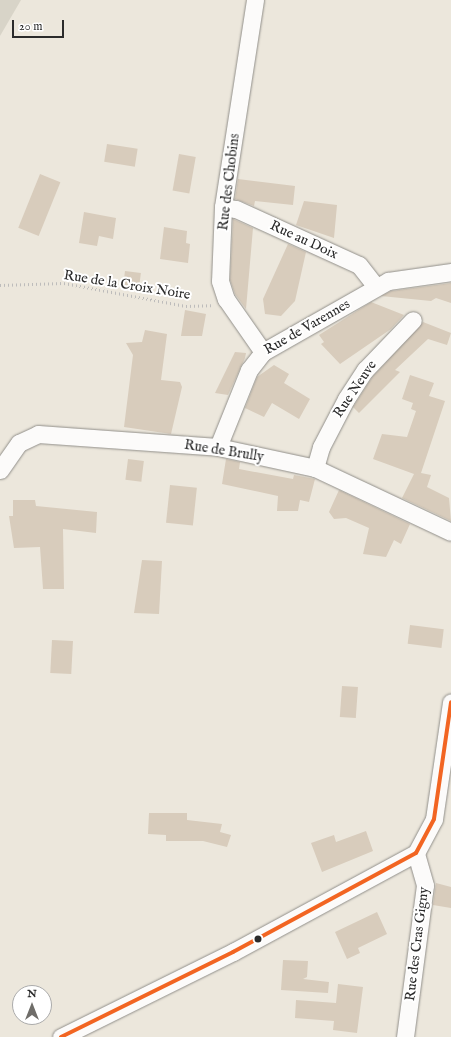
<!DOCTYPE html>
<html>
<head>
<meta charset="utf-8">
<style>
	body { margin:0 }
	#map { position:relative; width:451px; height:1037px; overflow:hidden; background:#ece7dc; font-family:"IM FELL English",serif }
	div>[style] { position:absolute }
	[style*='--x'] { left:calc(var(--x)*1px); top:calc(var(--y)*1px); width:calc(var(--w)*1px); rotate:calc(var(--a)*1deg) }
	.industrial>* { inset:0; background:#d8d4c8 }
	.building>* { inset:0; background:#d8ccbc; transform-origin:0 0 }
	.path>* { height:2.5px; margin-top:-1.25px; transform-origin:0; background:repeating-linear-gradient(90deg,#bdbcbb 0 1px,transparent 0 4px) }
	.roads { filter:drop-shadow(0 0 1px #918f8a) drop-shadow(0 0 1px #918f8a) }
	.street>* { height:17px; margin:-8.5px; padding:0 8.5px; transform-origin:8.5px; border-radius:8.5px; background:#fcfbfa }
	.bus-1>* { height:4px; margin:-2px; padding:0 2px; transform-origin:2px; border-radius:2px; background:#f26522 }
	.dots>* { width:11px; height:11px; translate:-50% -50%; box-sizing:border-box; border:2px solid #fff; border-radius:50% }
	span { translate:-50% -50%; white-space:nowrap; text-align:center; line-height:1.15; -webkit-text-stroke:4px #fff; paint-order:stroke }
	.street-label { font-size:14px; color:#2b2b2b }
	.north { position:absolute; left:12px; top:985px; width:40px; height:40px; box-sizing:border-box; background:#fff; border:1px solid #aaa; border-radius:50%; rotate:0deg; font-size:11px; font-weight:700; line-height:16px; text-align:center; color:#2b2b2b }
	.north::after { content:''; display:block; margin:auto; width:14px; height:18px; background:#6f6d69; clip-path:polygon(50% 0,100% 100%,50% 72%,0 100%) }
	.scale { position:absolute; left:12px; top:20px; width:52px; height:18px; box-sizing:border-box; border:2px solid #2b2b2b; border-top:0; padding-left:5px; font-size:12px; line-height:14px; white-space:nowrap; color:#2b2b2b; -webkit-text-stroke:3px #fff; paint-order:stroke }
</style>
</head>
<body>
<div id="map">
	<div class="industrial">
		<i style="clip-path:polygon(0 0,21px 0,0 36px)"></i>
	</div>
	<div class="building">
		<i style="left:107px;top:144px;width:31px;height:18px;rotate:9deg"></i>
		<i style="left:179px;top:154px;width:17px;height:37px;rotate:10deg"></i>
		<i style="left:40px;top:174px;width:22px;height:58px;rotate:22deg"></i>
		<i style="clip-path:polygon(238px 179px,295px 186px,293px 205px,255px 201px,254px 206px,235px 199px)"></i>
		<i style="clip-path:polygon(304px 201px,337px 205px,334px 238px,296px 225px)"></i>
		<i style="clip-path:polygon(84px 212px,116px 218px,113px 239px,99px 236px,97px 246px,79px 243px)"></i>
		<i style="clip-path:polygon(233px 219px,253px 228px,246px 309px,235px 294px,230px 280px)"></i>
		<i style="clip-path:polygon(164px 227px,187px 231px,186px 243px,190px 244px,188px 263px,160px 259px)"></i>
		<i style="clip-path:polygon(288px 244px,306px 252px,295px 301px,281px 316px,265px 314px,263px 299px)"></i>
		<i style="left:125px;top:271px;width:16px;height:15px;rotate:7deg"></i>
		<i style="clip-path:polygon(451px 283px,451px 303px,436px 298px,431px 301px,381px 296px,391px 291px)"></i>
		<i style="clip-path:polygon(371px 302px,404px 315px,391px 329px,340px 364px,321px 344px,324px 342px,319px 335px)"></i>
		<i style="clip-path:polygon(185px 310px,206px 314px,202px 336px,181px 336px)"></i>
		<i style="clip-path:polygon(423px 322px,451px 333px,447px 345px,428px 339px,395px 370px,400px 372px,359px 413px,353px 407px,373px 376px)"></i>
		<i style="clip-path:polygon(145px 330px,167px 334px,161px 380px,180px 382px,182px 387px,171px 434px,124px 427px,133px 355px,126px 343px,142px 342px)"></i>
		<i style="clip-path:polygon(235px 352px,246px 353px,245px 358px,228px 395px,215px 393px)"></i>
		<i style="clip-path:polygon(274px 365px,289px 374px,284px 383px,310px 399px,299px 419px,272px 403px,264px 417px,245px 408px,257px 377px)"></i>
		<i style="clip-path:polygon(410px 375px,434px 383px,429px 396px,445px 401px,421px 473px,431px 475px,427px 487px,449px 498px,451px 521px,402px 498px,414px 474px,373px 459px,382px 434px,407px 437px,416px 411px,411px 409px,413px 403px,402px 399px)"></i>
		<i style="left:128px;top:459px;width:16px;height:21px;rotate:7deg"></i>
		<i style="clip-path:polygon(226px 459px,240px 462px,239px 469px,293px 479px,294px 475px,315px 479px,309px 502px,300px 500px,298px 511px,277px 511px,278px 496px,222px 484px)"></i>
		<i style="left:170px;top:485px;width:27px;height:38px;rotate:6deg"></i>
		<i style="clip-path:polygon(339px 490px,410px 524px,401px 544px,394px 540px,386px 557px,363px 554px,369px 528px,346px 518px,334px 519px,329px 512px)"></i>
		<i style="clip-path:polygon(13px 500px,35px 500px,36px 506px,97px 512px,96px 533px,63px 529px,64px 589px,43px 589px,40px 547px,14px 548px,9px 516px,13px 516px)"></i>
		<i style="clip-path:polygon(142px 560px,162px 561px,159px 614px,134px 613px)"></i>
		<i style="left:410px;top:625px;width:34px;height:19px;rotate:7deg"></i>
		<i style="left:52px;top:640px;width:21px;height:33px;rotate:3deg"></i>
		<i style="left:342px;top:686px;width:16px;height:31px;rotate:4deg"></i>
		<i style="clip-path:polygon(149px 813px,187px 813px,187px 820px,222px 824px,220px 832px,231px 835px,227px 847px,203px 841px,166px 841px,166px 835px,148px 834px)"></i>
		<i style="clip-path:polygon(366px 831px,373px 851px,322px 872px,311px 843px,334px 835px,336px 842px)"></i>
		<i style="clip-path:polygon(436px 883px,451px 887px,451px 908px,433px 905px)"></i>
		<i style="clip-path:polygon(377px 912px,387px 934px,358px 948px,360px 953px,347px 959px,335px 932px)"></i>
		<i style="clip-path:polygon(283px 960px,308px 961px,307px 977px,303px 979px,329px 982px,328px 993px,281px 990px)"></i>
		<i style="clip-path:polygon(338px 984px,363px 987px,357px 1033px,333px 1030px,334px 1021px,295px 1018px,296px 1000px,336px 1003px)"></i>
	</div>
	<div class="path">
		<i style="--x:0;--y:285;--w:64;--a:-1.8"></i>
		<i style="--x:64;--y:283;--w:124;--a:10.7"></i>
		<i style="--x:186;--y:306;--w:25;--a:-2"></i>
	</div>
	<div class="roads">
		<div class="street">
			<i style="--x:255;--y:0;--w:209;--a:98.8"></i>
			<i style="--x:223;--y:207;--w:74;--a:92.3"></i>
			<i style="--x:220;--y:281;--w:19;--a:72"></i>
			<i style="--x:226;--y:299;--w:65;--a:55.1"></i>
			<i style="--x:223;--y:207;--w:13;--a:9"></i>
			<i style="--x:236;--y:209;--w:135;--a:24.5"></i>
			<i style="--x:359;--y:265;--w:28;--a:52"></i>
			<i style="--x:218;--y:447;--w:83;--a:-68.1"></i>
			<i style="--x:249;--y:370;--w:23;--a:-52"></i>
			<i style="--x:263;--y:352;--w:144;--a:-29.6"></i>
			<i style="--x:388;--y:281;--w:64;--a:-8.1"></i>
			<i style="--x:315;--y:468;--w:22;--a:-74"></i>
			<i style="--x:321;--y:447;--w:54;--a:-62.5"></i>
			<i style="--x:346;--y:399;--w:35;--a:-57"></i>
			<i style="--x:365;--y:370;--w:69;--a:-46.2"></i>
			<i style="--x:0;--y:470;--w:33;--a:-55"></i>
			<i style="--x:19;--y:443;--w:21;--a:-25"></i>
			<i style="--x:38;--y:434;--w:180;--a:4.1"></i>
			<i style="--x:218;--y:447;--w:99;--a:12.2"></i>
			<i style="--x:315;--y:468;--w:150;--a:25.2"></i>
			<i style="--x:61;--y:1037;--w:192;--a:-26.3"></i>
			<i style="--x:233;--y:952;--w:208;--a:-28.4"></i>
			<i style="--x:416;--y:853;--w:38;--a:-62"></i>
			<i style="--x:434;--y:819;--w:118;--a:-81.7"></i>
			<i style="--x:405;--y:1037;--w:153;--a:-82.5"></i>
			<i style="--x:425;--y:885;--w:33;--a:-106"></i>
		</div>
	</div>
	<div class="bus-1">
		<i style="--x:61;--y:1037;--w:192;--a:-26.3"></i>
		<i style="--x:233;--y:952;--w:208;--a:-28.4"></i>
		<i style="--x:416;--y:853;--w:38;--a:-62"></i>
		<i style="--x:434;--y:819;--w:118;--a:-81.7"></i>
	</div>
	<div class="dots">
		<i style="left:258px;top:939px;background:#2b2b2b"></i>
	</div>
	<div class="street-label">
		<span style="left:229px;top:182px;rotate:-83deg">Rue des Chobins</span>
		<span style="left:304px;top:240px;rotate:25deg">Rue au Doix</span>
		<span style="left:127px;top:285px;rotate:9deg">Rue de la Croix Noire</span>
		<span style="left:307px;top:327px;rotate:-30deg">Rue de Varennes</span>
		<span style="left:355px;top:389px;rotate:-56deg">Rue Neuve</span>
		<span style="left:224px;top:451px;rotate:9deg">Rue de Brully</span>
		<span style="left:417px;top:944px;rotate:-83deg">Rue des Cras Gigny</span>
	</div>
	<div class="north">N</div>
	<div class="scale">20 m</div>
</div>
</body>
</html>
